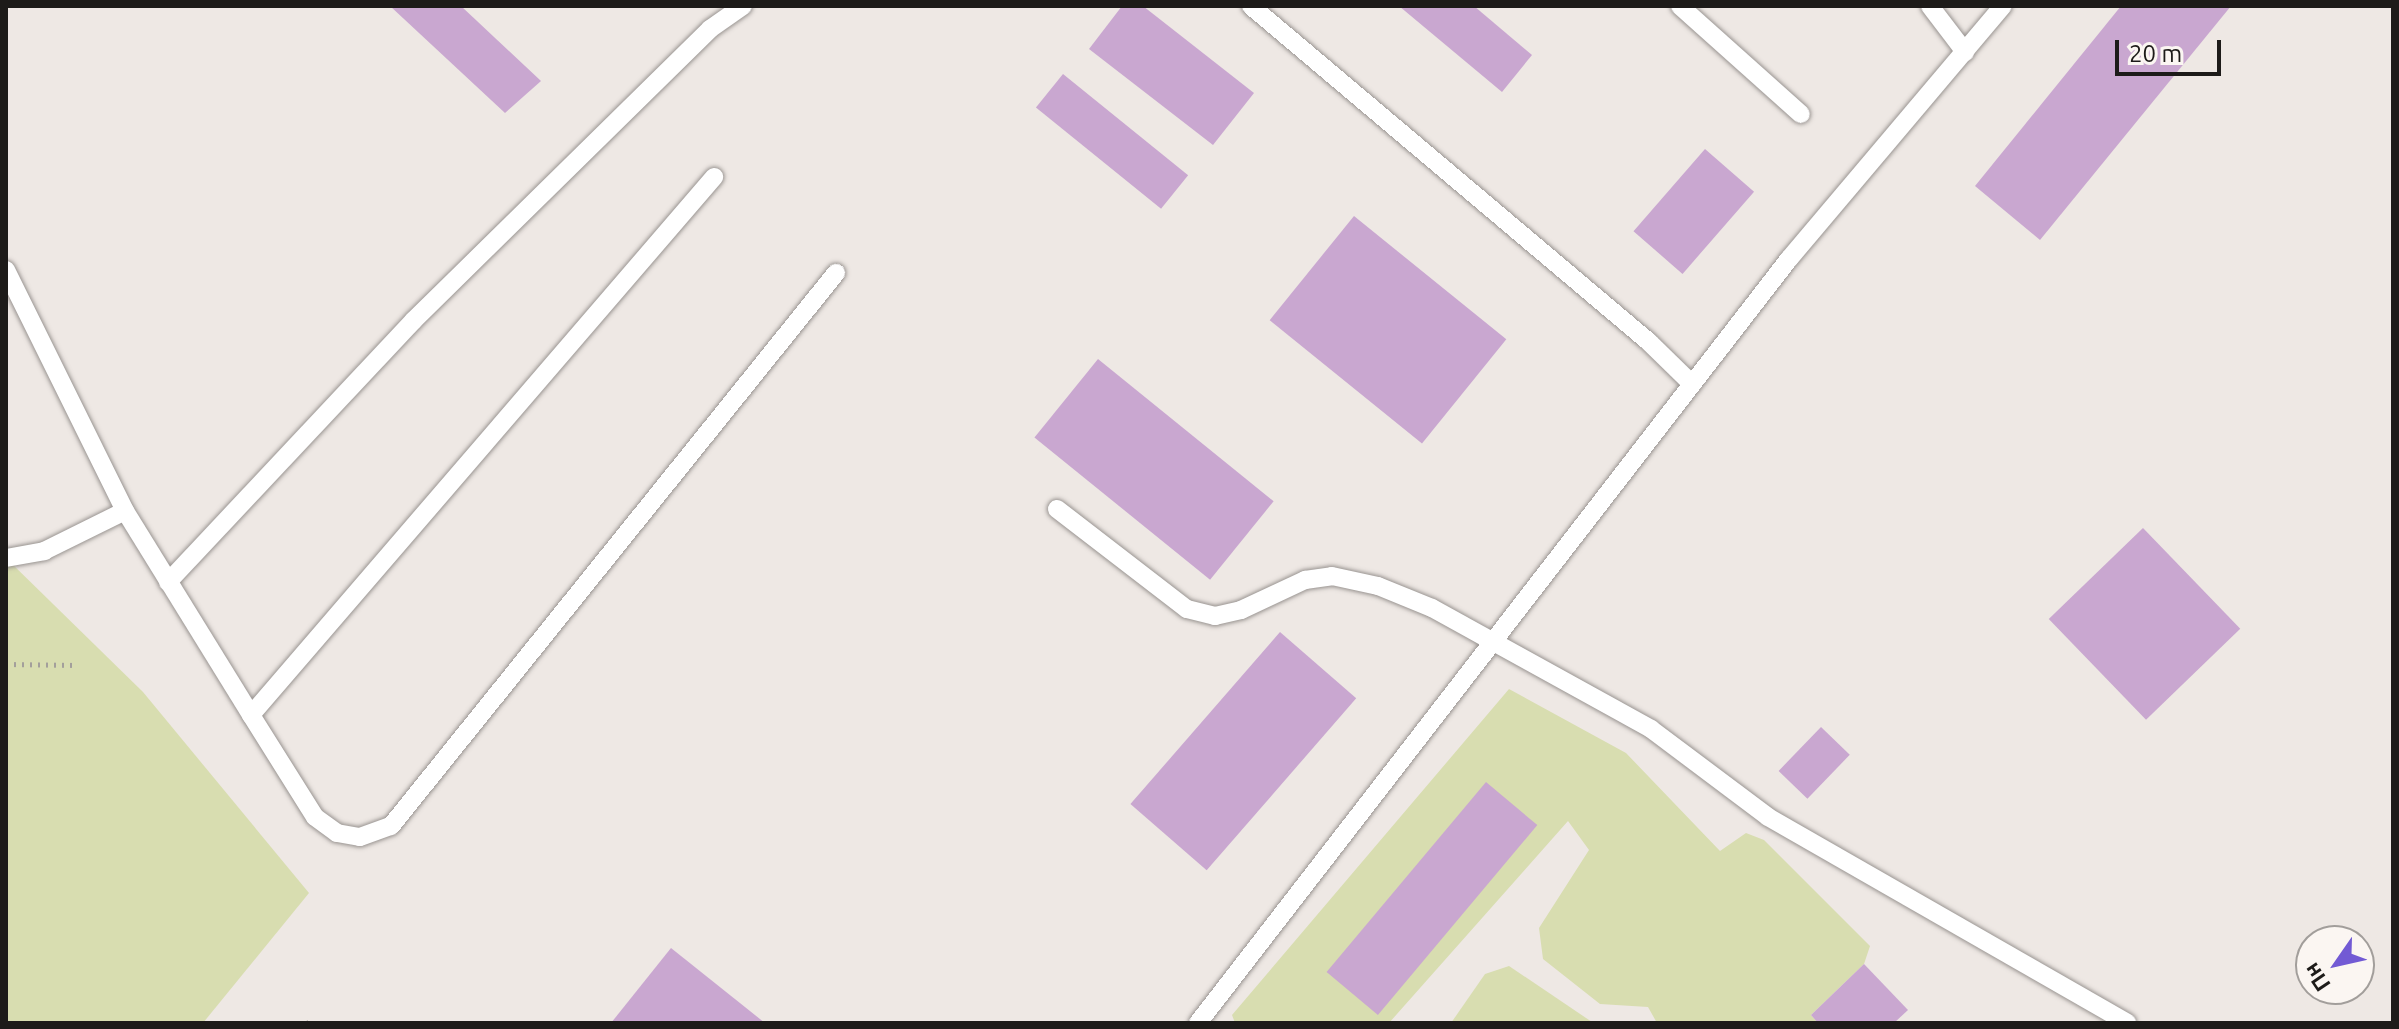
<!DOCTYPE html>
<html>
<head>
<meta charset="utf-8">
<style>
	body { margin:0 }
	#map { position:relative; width:2399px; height:1029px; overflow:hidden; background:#eee8e4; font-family:Ubuntu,sans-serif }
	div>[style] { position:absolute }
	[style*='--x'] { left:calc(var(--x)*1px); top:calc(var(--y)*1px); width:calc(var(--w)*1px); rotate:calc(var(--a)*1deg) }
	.green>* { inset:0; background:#d8ddb0 }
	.building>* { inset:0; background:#c9a7d0; transform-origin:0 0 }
	.path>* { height:5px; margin-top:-2.5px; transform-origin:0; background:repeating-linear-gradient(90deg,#a39f9b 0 2px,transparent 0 8px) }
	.roads { filter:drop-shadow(0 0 2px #999491) drop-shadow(0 0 2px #999491) }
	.lane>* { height:18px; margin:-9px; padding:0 9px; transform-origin:9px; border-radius:9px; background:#fff }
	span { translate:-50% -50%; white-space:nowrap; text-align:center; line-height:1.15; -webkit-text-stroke:6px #fbf6f2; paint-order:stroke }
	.frame { position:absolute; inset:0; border:8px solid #1d1b19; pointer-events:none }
	.north { position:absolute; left:2295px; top:925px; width:80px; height:80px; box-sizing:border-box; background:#fbf6f2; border:2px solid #a29e9b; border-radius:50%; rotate:236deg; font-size:22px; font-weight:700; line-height:32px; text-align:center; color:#1d1b19 }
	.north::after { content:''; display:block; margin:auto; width:28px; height:36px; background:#725ad4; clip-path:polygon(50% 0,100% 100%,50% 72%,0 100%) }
	.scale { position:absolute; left:2115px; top:40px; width:106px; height:36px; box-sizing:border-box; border:4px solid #1d1b19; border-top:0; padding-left:10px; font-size:24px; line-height:28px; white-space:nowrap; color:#1d1b19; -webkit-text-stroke:6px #fbf6f2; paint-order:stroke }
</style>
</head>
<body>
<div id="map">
	<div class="green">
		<i style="clip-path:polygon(6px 558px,143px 692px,309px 893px,203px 1023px,6px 1023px)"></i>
		<i style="clip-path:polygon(1509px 689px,1626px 753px,1720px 851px,1746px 833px,1764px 840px,1870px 946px,1864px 964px,1811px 1015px,1818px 1023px,1657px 1023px,1648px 1007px,1600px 1004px,1543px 959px,1539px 928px,1589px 850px,1568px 821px,1389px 1023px,1235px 1023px,1232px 1015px)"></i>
		<i style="clip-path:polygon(1509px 966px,1592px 1022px,1592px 1023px,1451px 1023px,1485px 974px)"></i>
	</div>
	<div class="building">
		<i style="clip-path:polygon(390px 6px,461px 6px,541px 81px,505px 113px)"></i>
		<i style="clip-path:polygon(1122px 6px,1143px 6px,1254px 93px,1213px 145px,1089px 49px)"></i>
		<i style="clip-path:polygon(1399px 6px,1474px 6px,1532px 55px,1502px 92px)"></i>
		<i style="clip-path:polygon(2121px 6px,2231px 6px,2040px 240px,1975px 186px)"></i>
		<i style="left:1063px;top:74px;width:161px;height:43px;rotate:39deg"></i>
		<i style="left:1705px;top:149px;width:65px;height:109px;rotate:41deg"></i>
		<i style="left:1354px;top:216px;width:196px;height:134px;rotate:39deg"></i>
		<i style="left:1098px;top:359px;width:226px;height:101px;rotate:39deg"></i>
		<i style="left:2143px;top:528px;width:140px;height:131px;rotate:46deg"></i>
		<i style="left:1280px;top:632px;width:101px;height:228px;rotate:41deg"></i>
		<i style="left:1821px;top:727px;width:40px;height:61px;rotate:44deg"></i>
		<i style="left:1486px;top:782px;width:67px;height:248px;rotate:40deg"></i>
		<i style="clip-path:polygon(671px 948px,765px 1023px,611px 1023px)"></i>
		<i style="clip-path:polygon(1864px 964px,1908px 1010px,1894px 1023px,1818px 1023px,1811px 1015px)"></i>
	</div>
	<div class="path">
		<i style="--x:6;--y:664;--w:72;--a:0.8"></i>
		<i style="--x:307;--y:1023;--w:2;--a:-27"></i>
	</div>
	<div class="roads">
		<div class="lane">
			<i style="--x:1251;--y:6;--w:521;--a:40.17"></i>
			<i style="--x:1649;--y:342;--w:60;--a:44.3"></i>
			<i style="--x:1680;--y:6;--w:162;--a:41.8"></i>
			<i style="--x:1930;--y:6;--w:58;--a:52.7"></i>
			<i style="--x:6;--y:270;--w:269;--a:63.7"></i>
			<i style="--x:125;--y:511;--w:240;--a:58.3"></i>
			<i style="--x:251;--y:715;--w:120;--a:57.9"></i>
			<i style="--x:315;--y:817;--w:27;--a:36"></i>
			<i style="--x:337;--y:833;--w:23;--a:10"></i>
			<i style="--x:360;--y:837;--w:33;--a:-20"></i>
			<i style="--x:391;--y:826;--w:710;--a:-51.18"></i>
			<i style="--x:1057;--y:509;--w:164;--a:37.6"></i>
			<i style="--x:1187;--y:609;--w:29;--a:14"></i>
			<i style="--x:1215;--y:616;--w:27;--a:-13"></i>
			<i style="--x:1241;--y:610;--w:71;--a:-25.1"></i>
			<i style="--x:1305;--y:580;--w:27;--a:-8"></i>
			<i style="--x:1332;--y:576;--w:47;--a:12.3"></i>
			<i style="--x:1378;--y:586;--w:58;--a:22.2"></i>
			<i style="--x:1432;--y:608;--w:250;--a:28.9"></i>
			<i style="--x:1651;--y:729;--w:146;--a:36.9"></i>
			<i style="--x:1768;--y:817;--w:414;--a:29.8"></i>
			<i style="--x:6;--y:558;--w:39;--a:-10"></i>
			<i style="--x:44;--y:551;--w:90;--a:-26.3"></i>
			<i style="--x:168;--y:582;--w:358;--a:-46.8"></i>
			<i style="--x:413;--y:321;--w:417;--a:-44.5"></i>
			<i style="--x:710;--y:29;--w:40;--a:-34.9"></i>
			<i style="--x:251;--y:715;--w:710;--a:-49.28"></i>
			<i style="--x:1198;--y:1023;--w:966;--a:-52.28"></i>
			<i style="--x:1789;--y:259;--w:331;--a:-49.8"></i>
		</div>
	</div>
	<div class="frame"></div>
	<div class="north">Пн</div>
	<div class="scale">20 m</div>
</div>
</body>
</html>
